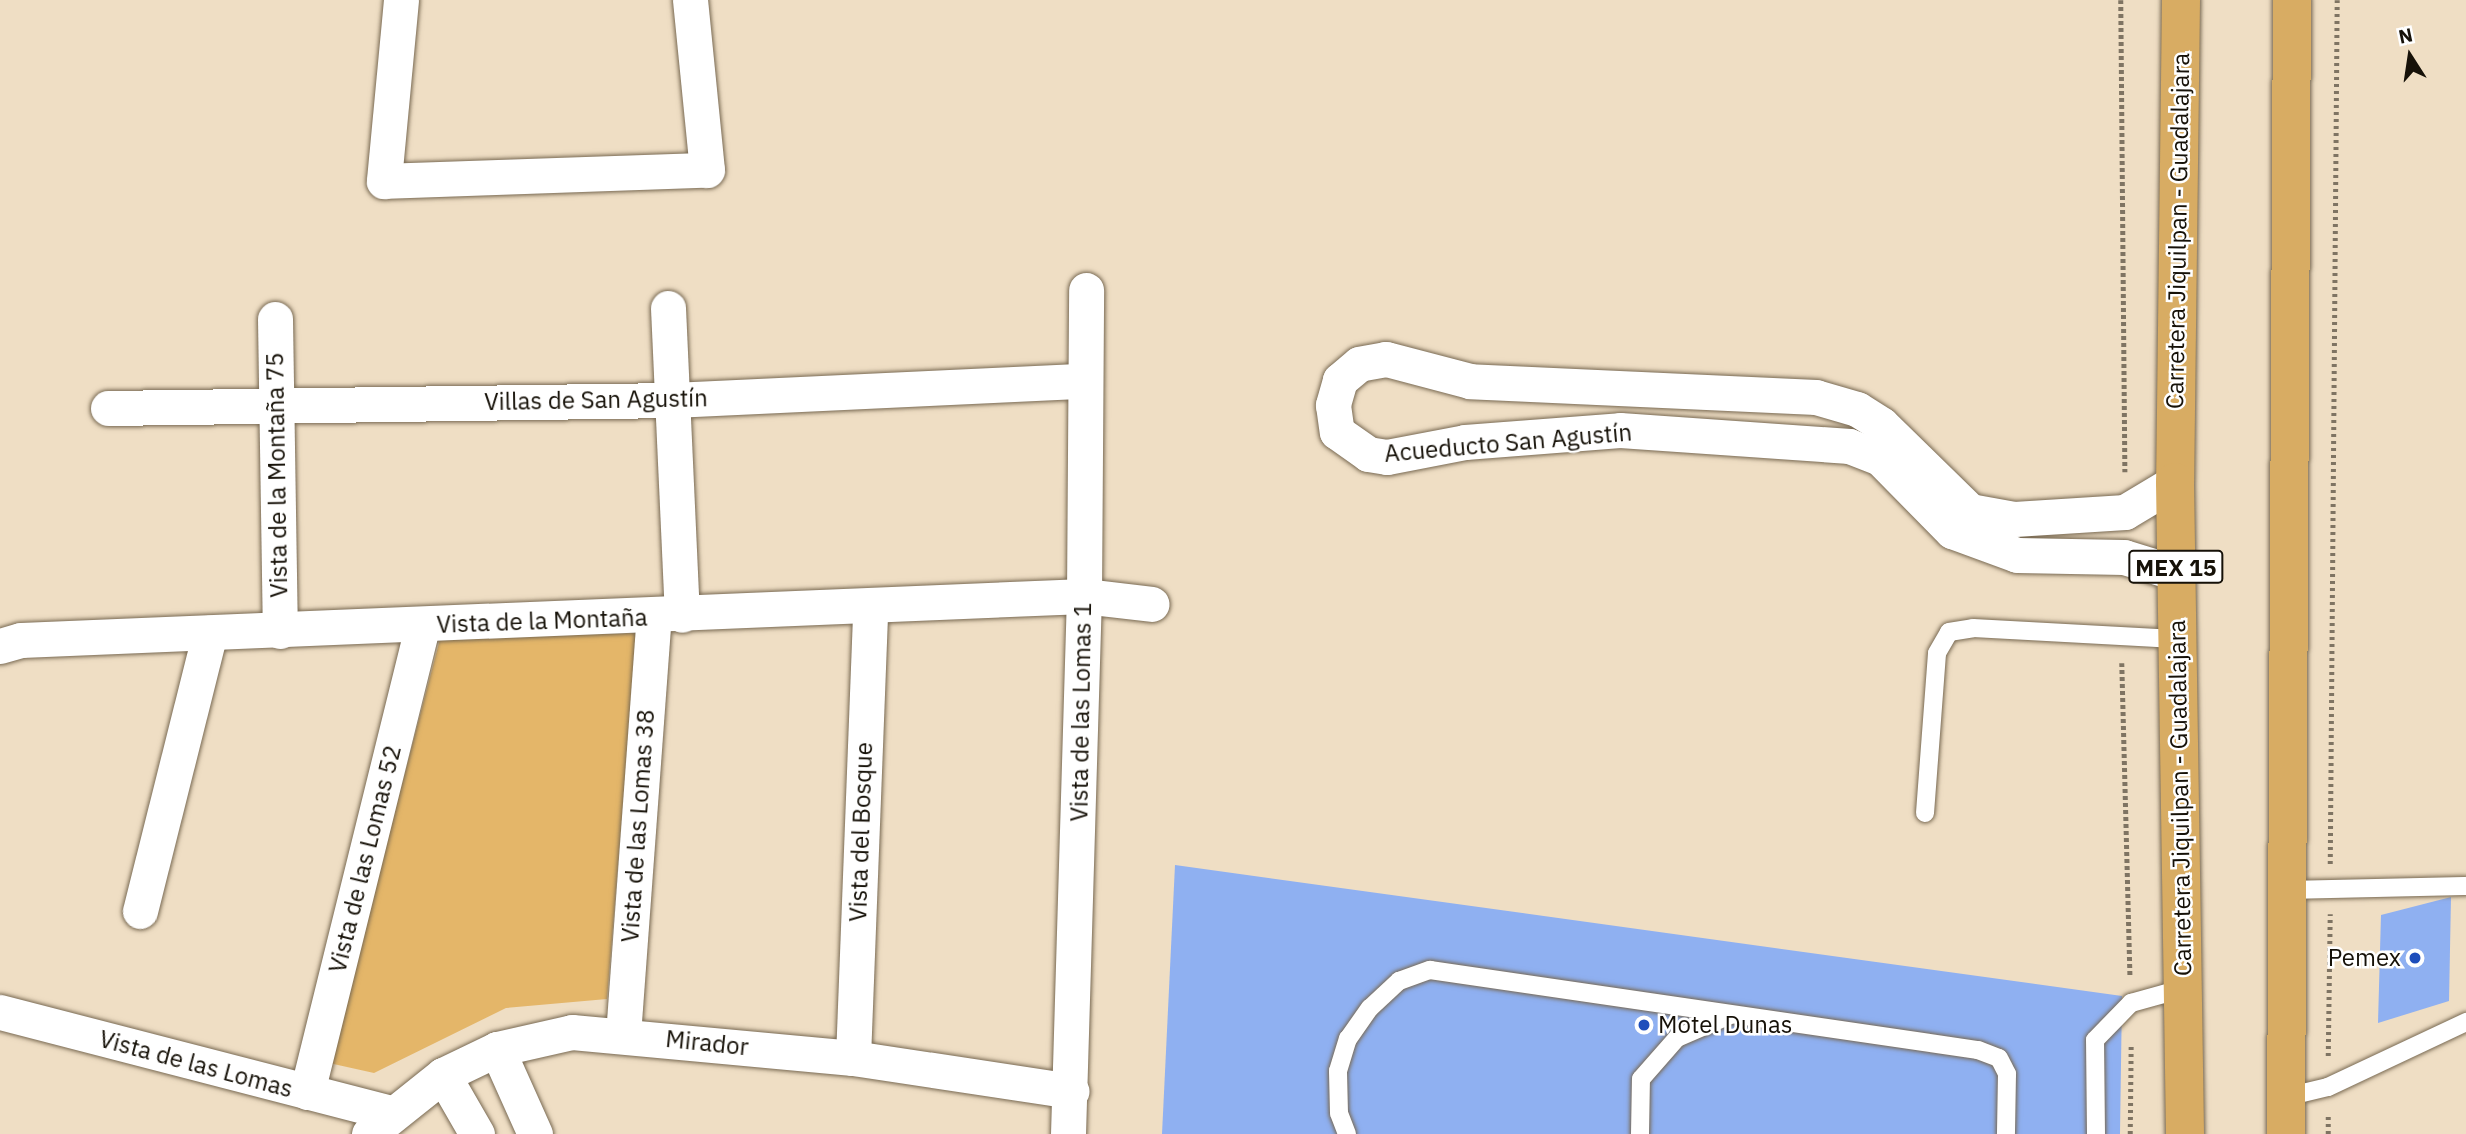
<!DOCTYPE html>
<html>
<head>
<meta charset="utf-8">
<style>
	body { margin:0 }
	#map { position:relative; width:2466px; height:1134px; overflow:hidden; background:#efdec4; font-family:"IBM Plex Sans",sans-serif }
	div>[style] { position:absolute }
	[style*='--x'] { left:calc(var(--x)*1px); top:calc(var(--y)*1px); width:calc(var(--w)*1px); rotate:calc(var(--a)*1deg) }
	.green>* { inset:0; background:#e4b669 }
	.building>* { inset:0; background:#8fb0f1 }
	.path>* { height:4.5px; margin-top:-2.25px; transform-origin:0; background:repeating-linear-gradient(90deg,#7f7463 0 3.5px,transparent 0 7px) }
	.roads { filter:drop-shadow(0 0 2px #786952) drop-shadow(0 0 2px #786952) }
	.lane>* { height:18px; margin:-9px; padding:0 9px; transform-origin:9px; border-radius:9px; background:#fff }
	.street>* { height:35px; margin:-17.5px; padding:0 17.5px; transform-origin:17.5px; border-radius:17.5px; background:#fff }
	.highway>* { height:38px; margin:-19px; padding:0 19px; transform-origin:19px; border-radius:19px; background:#d8ac63 }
	.dots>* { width:19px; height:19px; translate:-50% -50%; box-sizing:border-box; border:4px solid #fff; border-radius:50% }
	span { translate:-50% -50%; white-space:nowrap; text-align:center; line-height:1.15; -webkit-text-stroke:5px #fff; paint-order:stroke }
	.shield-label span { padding:2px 5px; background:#fff; border:2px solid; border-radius:5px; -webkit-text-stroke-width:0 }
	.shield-label { font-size:23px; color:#161108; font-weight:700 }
	.street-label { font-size:24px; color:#161108 }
	.poi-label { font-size:24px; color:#161108 }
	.right { translate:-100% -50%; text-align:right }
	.left { translate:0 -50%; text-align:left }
	.north { position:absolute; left:2375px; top:21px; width:70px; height:70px; -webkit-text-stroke:5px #fff; paint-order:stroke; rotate:348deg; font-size:19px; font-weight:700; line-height:28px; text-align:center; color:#161108 }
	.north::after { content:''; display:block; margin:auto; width:24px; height:32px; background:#161108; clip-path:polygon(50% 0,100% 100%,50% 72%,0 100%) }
</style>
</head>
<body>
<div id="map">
	<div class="green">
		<i style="clip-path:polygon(637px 633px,607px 999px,506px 1008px,374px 1073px,329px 1063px,440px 639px)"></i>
	</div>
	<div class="building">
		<i style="clip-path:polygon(1175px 865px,2122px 996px,2120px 1134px,1162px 1134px)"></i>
		<i style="clip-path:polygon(2451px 897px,2449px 1001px,2378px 1023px,2381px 915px)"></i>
	</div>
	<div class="path">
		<i style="--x:2121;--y:0;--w:472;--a:89.5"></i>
		<i style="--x:2122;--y:663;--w:313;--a:88.5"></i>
		<i style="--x:2330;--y:864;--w:864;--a:-89.54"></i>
		<i style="--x:2328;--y:1056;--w:142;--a:-89.2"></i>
		<i style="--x:2130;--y:1134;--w:90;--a:-89.4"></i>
		<i style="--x:2328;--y:1134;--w:20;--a:-90"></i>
	</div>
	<div class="roads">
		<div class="lane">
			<i style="--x:1925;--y:813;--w:160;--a:-85.7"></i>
			<i style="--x:1937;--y:653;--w:24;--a:-60"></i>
			<i style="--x:1949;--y:632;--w:24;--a:-9"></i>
			<i style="--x:1973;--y:628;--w:203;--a:3.1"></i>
			<i style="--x:2285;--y:890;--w:181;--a:-1.3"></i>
			<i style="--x:2286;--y:1097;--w:43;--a:-13.4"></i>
			<i style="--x:2328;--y:1087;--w:153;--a:-25.2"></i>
			<i style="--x:1347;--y:1134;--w:22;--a:-111"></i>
			<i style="--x:1339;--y:1113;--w:42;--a:-91.4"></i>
			<i style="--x:1338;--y:1071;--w:34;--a:-73"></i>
			<i style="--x:1348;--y:1039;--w:38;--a:-55"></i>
			<i style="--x:1370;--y:1008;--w:40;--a:-43"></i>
			<i style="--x:1399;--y:981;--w:33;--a:-20"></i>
			<i style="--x:1430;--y:970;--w:554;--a:8.31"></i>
			<i style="--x:1978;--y:1050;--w:22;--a:21"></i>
			<i style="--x:1999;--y:1058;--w:18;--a:63"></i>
			<i style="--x:2007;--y:1074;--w:60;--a:91"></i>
			<i style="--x:1640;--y:1134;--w:55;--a:-89"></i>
			<i style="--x:1641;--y:1079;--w:55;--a:-48.7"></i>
			<i style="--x:1677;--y:1038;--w:58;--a:-23.5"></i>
			<i style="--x:2096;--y:1134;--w:94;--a:-90.6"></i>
			<i style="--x:2095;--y:1040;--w:52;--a:-45.8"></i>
			<i style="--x:2131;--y:1003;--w:56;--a:-15.5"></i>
		</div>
		<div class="street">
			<i style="--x:401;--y:0;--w:182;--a:95.4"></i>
			<i style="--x:384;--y:181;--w:323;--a:-2"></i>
			<i style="--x:707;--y:170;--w:171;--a:-95.7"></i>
			<i style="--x:668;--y:308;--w:307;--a:87.4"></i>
			<i style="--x:275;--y:319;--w:312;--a:89.1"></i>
			<i style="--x:108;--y:408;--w:566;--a:-0.81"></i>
			<i style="--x:674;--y:400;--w:408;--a:-2.7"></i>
			<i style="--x:2175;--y:482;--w:58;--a:149"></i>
			<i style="--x:2125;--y:512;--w:111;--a:176.4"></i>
			<i style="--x:2014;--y:519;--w:45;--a:-169.7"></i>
			<i style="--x:1970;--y:511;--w:124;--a:-135.7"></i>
			<i style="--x:1881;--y:424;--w:28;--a:-148"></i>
			<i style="--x:1857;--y:409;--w:43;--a:-163.7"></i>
			<i style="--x:1816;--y:397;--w:346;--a:-177.4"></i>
			<i style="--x:1470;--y:381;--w:87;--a:-165.3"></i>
			<i style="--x:1386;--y:359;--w:27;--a:170"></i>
			<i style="--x:1359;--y:364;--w:25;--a:140"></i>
			<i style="--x:1340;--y:380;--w:26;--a:106"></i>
			<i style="--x:1333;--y:405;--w:27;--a:82"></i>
			<i style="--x:1337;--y:432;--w:38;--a:35"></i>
			<i style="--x:1368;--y:454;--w:19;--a:9"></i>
			<i style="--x:1387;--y:457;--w:79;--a:-10.9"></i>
			<i style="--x:1465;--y:442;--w:155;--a:-4.4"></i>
			<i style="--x:1620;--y:430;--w:230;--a:4"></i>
			<i style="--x:1849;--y:446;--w:33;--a:21"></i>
			<i style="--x:1880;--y:458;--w:103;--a:45.4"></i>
			<i style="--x:1952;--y:531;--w:69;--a:20.3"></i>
			<i style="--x:2017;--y:555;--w:107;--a:1.1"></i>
			<i style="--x:2124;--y:557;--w:54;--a:17.1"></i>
			<i style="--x:0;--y:646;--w:22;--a:-16"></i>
			<i style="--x:21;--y:640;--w:1064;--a:-2.37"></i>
			<i style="--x:1084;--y:596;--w:68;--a:6.7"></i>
			<i style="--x:140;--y:911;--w:287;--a:-75.9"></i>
			<i style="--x:0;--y:1012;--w:406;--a:14.5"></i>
			<i style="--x:623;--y:1035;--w:420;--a:-85.8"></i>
			<i style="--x:497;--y:1049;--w:93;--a:65.9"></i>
			<i style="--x:853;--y:1058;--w:452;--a:-87.8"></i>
			<i style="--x:443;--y:1075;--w:68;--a:60"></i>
			<i style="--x:307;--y:1092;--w:481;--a:-76.1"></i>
			<i style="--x:369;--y:1134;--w:95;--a:-38.6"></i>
			<i style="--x:443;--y:1075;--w:60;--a:-25.7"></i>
			<i style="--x:497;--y:1049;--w:77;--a:-12.8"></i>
			<i style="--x:572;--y:1032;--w:282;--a:5.3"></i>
			<i style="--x:853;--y:1058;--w:221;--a:8.6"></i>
			<i style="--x:1068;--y:1134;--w:538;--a:-88.3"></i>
			<i style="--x:1084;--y:596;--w:306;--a:-89.6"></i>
		</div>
		<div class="highway">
			<i style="--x:2181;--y:0;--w:482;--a:90.7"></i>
			<i style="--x:2175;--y:482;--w:652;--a:89.12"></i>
			<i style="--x:2286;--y:1134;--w:1134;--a:-89.7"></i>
		</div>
	</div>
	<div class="dots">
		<i style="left:2415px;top:958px;background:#1e4ebb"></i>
		<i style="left:1644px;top:1025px;background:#1e4ebb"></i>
	</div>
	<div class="shield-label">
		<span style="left:2176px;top:567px">MEX 15</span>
	</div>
	<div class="street-label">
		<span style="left:2178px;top:231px;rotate:-89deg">Carretera Jiquilpan - Guadalajara</span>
		<span style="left:596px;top:400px;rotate:-1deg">Villas de San Agustín</span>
		<span style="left:1508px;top:443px;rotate:-5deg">Acueducto San Agustín</span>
		<span style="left:277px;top:475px;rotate:-91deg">Vista de la Montaña 75</span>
		<span style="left:542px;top:621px;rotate:-2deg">Vista de la Montaña</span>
		<span style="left:1081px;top:712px;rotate:-89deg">Vista de las Lomas 1</span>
		<span style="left:2180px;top:798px;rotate:-91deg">Carretera Jiquilpan - Guadalajara</span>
		<span style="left:638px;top:826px;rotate:-86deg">Vista de las Lomas 38</span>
		<span style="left:861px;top:832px;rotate:-88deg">Vista del Bosque</span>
		<span style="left:365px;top:859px;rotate:-76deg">Vista de las Lomas 52</span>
		<span style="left:707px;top:1043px;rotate:6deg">Mirador</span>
		<span style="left:196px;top:1064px;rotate:15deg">Vista de las Lomas</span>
	</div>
	<div class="poi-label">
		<span class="right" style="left:2401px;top:958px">Pemex</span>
		<span class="left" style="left:1658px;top:1025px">Motel Dunas</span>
	</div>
	<div class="north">N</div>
</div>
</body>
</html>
